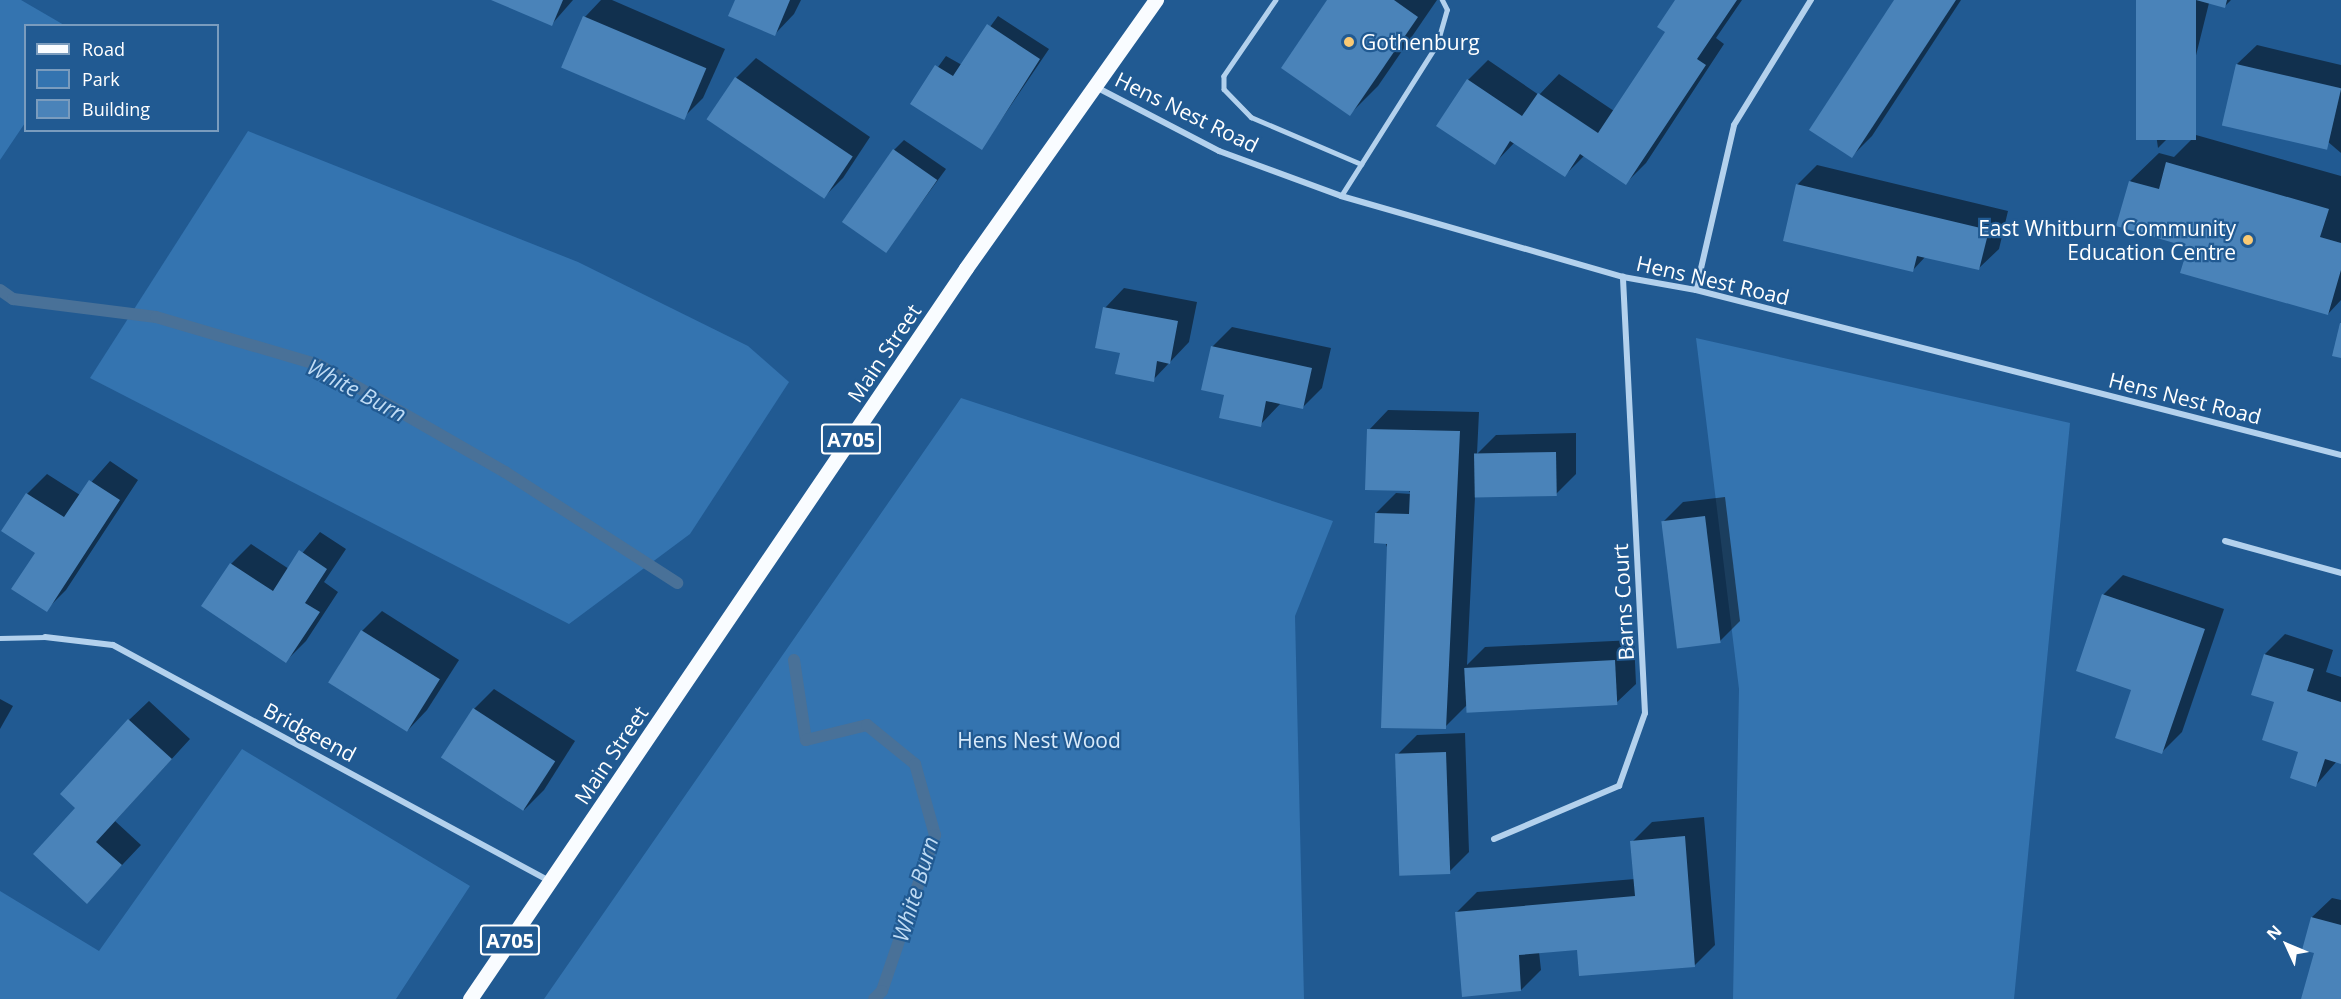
<!DOCTYPE html>
<html>
<head>
<meta charset="utf-8">
<style>
	body { margin:0 }
	#map { position:relative; width:2341px; height:999px; overflow:hidden; background:#215a92; font-family:"Open Sans",sans-serif }
	div>[style] { position:absolute }
	[style*='--x'] { left:calc(var(--x)*1px); top:calc(var(--y)*1px); width:calc(var(--w)*1px); rotate:calc(var(--a)*1deg) }
	.green>* { inset:0; background:#3474b0 }
	.shadow>* { inset:0; background:#0007 }
	.stream>* { height:12px; margin:-6px; padding:0 6px; transform-origin:6px; border-radius:6px; background:#497198 }
	.building>* { inset:0; background:#4a83b9; transform-origin:0 0 }
	.lane>* { height:4.5px; margin:-2.25px; padding:0 2.25px; transform-origin:2.25px; border-radius:2.25px; background:#b3d1ed }
	.street>* { height:6px; margin:-3px; padding:0 3px; transform-origin:3px; border-radius:3px; background:#b3d1ed }
	.primary>* { height:15px; margin:-7.5px; padding:0 7.5px; transform-origin:7.5px; border-radius:7.5px; background:#f9fcff }
	.dots>* { width:16px; height:16px; translate:-50% -50%; box-sizing:border-box; border:3px solid #215a92; border-radius:50% }
	span { translate:-50% -50%; white-space:nowrap; text-align:center; line-height:1.15; -webkit-text-stroke:4.5px #215a92; paint-order:stroke }
	.shield-label span { padding:2px 4px; background:#215a92; border:2px solid; border-radius:4px; -webkit-text-stroke-width:0 }
	.shield-label { font-size:20px; color:#fff; font-weight:700 }
	.poi-label { font-size:21px; color:#fff }
	.left { translate:0 -50%; text-align:left }
	.right { translate:-100% -50%; text-align:right }
	.street-label { font-size:21px; color:#fff }
	.park-label { font-size:21px; color:#d8eafa }
	.water-label { font-size:22px; color:#bfdbf4; font-style:italic }
	.legend { position:absolute; left:24px; top:24px; width:195px; height:108px; box-sizing:border-box; background:#215a92; border:2px solid #7a9cbe; margin:0; padding:8px 10px; list-style:none; font-size:18px; color:#fff }
	.legend li { display:flex; align-items:center; gap:12px; height:30px }
	.legend b { width:30px; border:2px solid #7a9cbe }
	.north { position:absolute; left:2257px; top:915px; width:60px; height:60px; -webkit-text-stroke:4px #215a92; paint-order:stroke; rotate:314deg; font-size:16px; font-weight:700; line-height:24px; text-align:center; color:#fff }
	.north::after { content:''; display:block; margin:auto; width:21px; height:27px; background:#fff; clip-path:polygon(50% 0,100% 100%,50% 72%,0 100%) }
</style>
</head>
<body>
<div id="map">
	<div class="green">
		<i style="clip-path:polygon(0 0,21px 0,64px 25px,26px 26px,25px 123px,0 160px)"></i>
		<i style="clip-path:polygon(248px 131px,578px 262px,748px 346px,789px 382px,690px 534px,569px 624px,90px 378px)"></i>
		<i style="clip-path:polygon(1696px 338px,2070px 423px,2014px 999px,1733px 999px,1739px 689px)"></i>
		<i style="clip-path:polygon(961px 398px,1333px 521px,1295px 616px,1304px 999px,544px 999px)"></i>
		<i style="clip-path:polygon(242px 749px,470px 886px,396px 999px,0 999px,0 891px,99px 951px)"></i>
	</div>
	<div class="shadow">
		<i style="clip-path:polygon(494px 0,573px 0,552px 24px)"></i>
		<i style="clip-path:polygon(601px 0,612px 0,725px 49px,703px 98px,683px 118px,563px 66px,585px 17px)"></i>
		<i style="clip-path:polygon(737px 0,801px 0,794px 14px,775px 34px)"></i>
		<i style="clip-path:polygon(1329px 0,1437px 0,1378px 86px,1350px 114px)"></i>
		<i style="clip-path:polygon(1677px 0,1742px 0,1716px 38px,1724px 44px,1646px 163px,1626px 183px,1585px 155px,1565px 175px,1515px 142px,1495px 163px,1468px 80px,1488px 60px,1539px 95px,1559px 74px,1614px 111px,1667px 32px)"></i>
		<i style="clip-path:polygon(1896px 0,1961px 0,1872px 136px,1852px 156px)"></i>
		<i style="clip-path:polygon(2137px 0,2231px 0,2225px 6px,2209px 3px,2178px 128px,2158px 148px)"></i>
		<i style="clip-path:polygon(998px 16px,1049px 49px,982px 148px,912px 103px,946px 56px,962px 65px)"></i>
		<i style="clip-path:polygon(2257px 45px,2341px 65px,2341px 153px,2237px 64px)"></i>
		<i style="clip-path:polygon(756px 58px,870px 137px,843px 178px,823px 198px,736px 78px)"></i>
		<i style="clip-path:polygon(2196px 135px,2341px 176px,2341px 300px,2328px 314px,2190px 246px,2130px 181px,2159px 153px,2174px 157px)"></i>
		<i style="clip-path:polygon(904px 140px,946px 169px,886px 251px,894px 150px)"></i>
		<i style="clip-path:polygon(1817px 165px,2008px 211px,1999px 249px,1979px 268px,1926px 256px,1913px 270px,1797px 185px)"></i>
		<i style="clip-path:polygon(1124px 288px,1197px 302px,1189px 342px,1153px 380px,1105px 308px)"></i>
		<i style="clip-path:polygon(1232px 327px,1331px 348px,1322px 388px,1302px 408px,1281px 403px,1260px 425px,1212px 347px)"></i>
		<i style="clip-path:polygon(1388px 410px,1479px 412px,1477px 454px,1496px 435px,1576px 433px,1576px 474px,1556px 494px,1475px 497px,1467px 665px,1485px 647px,1634px 640px,1636px 684px,1616px 703px,1467px 705px,1445px 727px,1376px 513px,1396px 493px,1411px 494px,1369px 430px)"></i>
		<i style="clip-path:polygon(110px 461px,138px 480px,66px 590px,46px 610px,27px 494px,47px 474px,80px 495px)"></i>
		<i style="clip-path:polygon(1725px 497px,1740px 621px,1720px 641px,1663px 522px,1683px 502px)"></i>
		<i style="clip-path:polygon(320px 532px,346px 549px,324px 582px,338px 592px,306px 641px,286px 661px,203px 606px,231px 564px,251px 544px,289px 569px)"></i>
		<i style="clip-path:polygon(2123px 575px,2224px 609px,2182px 732px,2162px 752px,2133px 689px,2103px 595px)"></i>
		<i style="clip-path:polygon(382px 611px,459px 660px,427px 710px,408px 730px,362px 631px)"></i>
		<i style="clip-path:polygon(2285px 634px,2333px 650px,2326px 672px,2341px 677px,2341px 763px,2337px 761px,2316px 785px,2276px 701px,2253px 694px,2265px 654px)"></i>
		<i style="clip-path:polygon(494px 689px,575px 741px,544px 790px,524px 810px,474px 709px)"></i>
		<i style="clip-path:polygon(0 699px,13px 706px,0 729px)"></i>
		<i style="clip-path:polygon(149px 701px,190px 739px,115px 821px,141px 845px,106px 882px,77px 808px,129px 720px)"></i>
		<i style="clip-path:polygon(1465px 733px,1469px 852px,1449px 872px,1397px 755px,1417px 735px)"></i>
		<i style="clip-path:polygon(1704px 817px,1715px 945px,1695px 965px,1578px 948px,1539px 952px,1541px 970px,1521px 990px,1457px 912px,1477px 892px,1635px 879px,1632px 842px,1652px 822px)"></i>
		<i style="clip-path:polygon(2332px 898px,2341px 900px,2341px 999px,2303px 999px,2316px 952px,2312px 917px)"></i>
	</div>
	<div class="stream">
		<i style="--x:0;--y:290;--w:16;--a:35"></i>
		<i style="--x:13;--y:299;--w:144;--a:7.2"></i>
		<i style="--x:156;--y:317;--w:170;--a:16.4"></i>
		<i style="--x:319;--y:365;--w:215;--a:29.9"></i>
		<i style="--x:505;--y:472;--w:205;--a:32.8"></i>
		<i style="--x:794;--y:660;--w:81;--a:81.5"></i>
		<i style="--x:806;--y:740;--w:63;--a:-13.8"></i>
		<i style="--x:867;--y:725;--w:62;--a:39.1"></i>
		<i style="--x:915;--y:764;--w:74;--a:74.3"></i>
		<i style="--x:935;--y:835;--w:165;--a:108.8"></i>
		<i style="--x:882;--y:991;--w:11;--a:135"></i>
	</div>
	<div class="building">
		<i style="clip-path:polygon(491px 0,563px 0,552px 26px)"></i>
		<i style="clip-path:polygon(735px 0,790px 0,775px 36px,728px 16px)"></i>
		<i style="clip-path:polygon(1327px 0,1394px 0,1418px 17px,1350px 116px,1281px 68px)"></i>
		<i style="clip-path:polygon(1675px 0,1737px 0,1697px 59px,1706px 65px,1626px 185px,1580px 154px,1565px 177px,1510px 141px,1495px 165px,1436px 126px,1467px 79px,1522px 116px,1538px 93px,1598px 133px,1665px 32px,1657px 27px)"></i>
		<i style="clip-path:polygon(1894px 0,1956px 0,1852px 158px,1809px 130px)"></i>
		<i style="left:2136px;top:0;width:60px;height:140px"></i>
		<i style="clip-path:polygon(2196px 0,2227px 0,2225px 8px)"></i>
		<i style="left:583px;top:16px;width:134px;height:56px;rotate:23deg"></i>
		<i style="clip-path:polygon(987px 24px,1040px 59px,982px 150px,910px 104px,935px 65px,953px 76px)"></i>
		<i style="left:2236px;top:64px;width:108px;height:63px;rotate:13deg"></i>
		<i style="left:735px;top:77px;width:142px;height:51px;rotate:34deg"></i>
		<i style="left:893px;top:149px;width:54px;height:89px;rotate:35deg"></i>
		<i style="clip-path:polygon(2166px 162px,2329px 209px,2320px 237px,2341px 243px,2341px 270px,2328px 315px,2180px 273px,2188px 247px,2116px 226px,2129px 181px,2159px 189px)"></i>
		<i style="clip-path:polygon(1796px 184px,1989px 230px,1979px 270px,1917px 256px,1913px 272px,1783px 241px)"></i>
		<i style="clip-path:polygon(1103px 307px,1178px 321px,1170px 364px,1157px 361px,1154px 382px,1115px 374px,1120px 353px,1095px 348px)"></i>
		<i style="clip-path:polygon(2340px 323px,2341px 323px,2341px 358px,2332px 356px)"></i>
		<i style="clip-path:polygon(1211px 346px,1312px 368px,1303px 409px,1266px 401px,1261px 427px,1219px 418px,1224px 395px,1201px 390px)"></i>
		<i style="clip-path:polygon(1367px 429px,1460px 431px,1446px 729px,1381px 728px,1387px 544px,1374px 543px,1375px 513px,1409px 514px,1410px 491px,1365px 490px)"></i>
		<i style="left:1556px;top:452px;width:44px;height:82px;rotate:89deg"></i>
		<i style="clip-path:polygon(89px 480px,120px 500px,47px 612px,11px 589px,35px 553px,1px 531px,26px 493px,64px 517px)"></i>
		<i style="left:1705px;top:516px;width:128px;height:44px;rotate:83deg"></i>
		<i style="clip-path:polygon(299px 550px,327px 569px,305px 603px,320px 612px,286px 663px,201px 606px,230px 563px,273px 591px)"></i>
		<i style="clip-path:polygon(2102px 594px,2205px 629px,2162px 754px,2115px 738px,2131px 690px,2076px 671px)"></i>
		<i style="left:361px;top:630px;width:93px;height:62px;rotate:32deg"></i>
		<i style="clip-path:polygon(2264px 654px,2314px 669px,2307px 691px,2341px 702px,2341px 764px,2325px 759px,2316px 787px,2290px 778px,2298px 752px,2262px 740px,2274px 702px,2251px 695px)"></i>
		<i style="left:1615px;top:660px;width:45px;height:151px;rotate:87deg"></i>
		<i style="left:473px;top:708px;width:98px;height:59px;rotate:33deg"></i>
		<i style="clip-path:polygon(128px 719px,172px 759px,96px 842px,122px 865px,87px 904px,33px 854px,75px 808px,60px 794px)"></i>
		<i style="left:1446px;top:752px;width:122px;height:51px;rotate:88deg"></i>
		<i style="clip-path:polygon(1685px 836px,1695px 967px,1579px 976px,1577px 950px,1519px 955px,1521px 991px,1462px 997px,1455px 912px,1635px 896px,1630px 841px)"></i>
		<i style="clip-path:polygon(2311px 917px,2341px 925px,2341px 999px,2301px 999px,2314px 953px,2302px 950px)"></i>
	</div>
	<div class="lane">
		<i style="--x:1276;--y:0;--w:92;--a:124.4"></i>
		<i style="--x:1224;--y:76;--w:13;--a:90"></i>
		<i style="--x:1224;--y:89;--w:39;--a:46"></i>
		<i style="--x:1251;--y:117;--w:120;--a:23.1"></i>
		<i style="--x:1341;--y:196;--w:180;--a:-57.7"></i>
		<i style="--x:1437;--y:44;--w:35;--a:-74"></i>
		<i style="--x:1447;--y:10;--w:11;--a:-117"></i>
		<i style="--x:0;--y:638;--w:45;--a:-1.3"></i>
	</div>
	<div class="street">
		<i style="--x:1096;--y:87;--w:139;--a:27.5"></i>
		<i style="--x:1219;--y:151;--w:130;--a:20.2"></i>
		<i style="--x:1341;--y:196;--w:293;--a:16"></i>
		<i style="--x:1623;--y:277;--w:74;--a:10.1"></i>
		<i style="--x:1696;--y:290;--w:666;--a:14.35"></i>
		<i style="--x:1696;--y:290;--w:169;--a:-77"></i>
		<i style="--x:1734;--y:125;--w:147;--a:-58.4"></i>
		<i style="--x:2225;--y:541;--w:120;--a:15.4"></i>
		<i style="--x:45;--y:637;--w:68;--a:6.7"></i>
		<i style="--x:113;--y:645;--w:497;--a:28.4"></i>
		<i style="--x:1494;--y:839;--w:136;--a:-23"></i>
		<i style="--x:1619;--y:786;--w:77;--a:-70.4"></i>
		<i style="--x:1645;--y:713;--w:437;--a:-92.9"></i>
	</div>
	<div class="primary">
		<i style="--x:470;--y:999;--w:883;--a:-55.84"></i>
		<i style="--x:966;--y:268;--w:329;--a:-54.7"></i>
	</div>
	<div class="dots">
		<i style="left:1349px;top:42px;background:#faca74"></i>
		<i style="left:2248px;top:240px;background:#faca74"></i>
	</div>
	<div class="shield-label">
		<span style="left:851px;top:439px">A705</span>
		<span style="left:510px;top:940px">A705</span>
	</div>
	<div class="poi-label">
		<span class="left" style="left:1361px;top:42px">Gothenburg</span>
		<span class="right" style="left:2236px;top:240px">East Whitburn Community<br>Education Centre</span>
	</div>
	<div class="street-label">
		<span style="left:1187px;top:112px;rotate:26deg">Hens Nest Road</span>
		<span style="left:1713px;top:280px;rotate:13deg">Hens Nest Road</span>
		<span style="left:884px;top:353px;rotate:-56deg">Main Street</span>
		<span style="left:2185px;top:398px;rotate:14deg">Hens Nest Road</span>
		<span style="left:1623px;top:602px;rotate:-93deg">Barns Court</span>
		<span style="left:310px;top:732px;rotate:28deg">Bridgeend</span>
		<span style="left:611px;top:755px;rotate:-56deg">Main Street</span>
	</div>
	<div class="park-label">
		<span style="left:1039px;top:740px">Hens Nest Wood</span>
	</div>
	<div class="water-label">
		<span style="left:357px;top:390px;rotate:28deg">White Burn</span>
		<span style="left:915px;top:889px;rotate:-73deg">White Burn</span>
	</div>
	<ul class="legend">
	<li><b style="height:8px;background:#f9fcff"></b>Road</li>
	<li><b style="height:16px;background:#3474b0"></b>Park</li>
	<li><b style="height:16px;background:#4a83b9"></b>Building</li>
	</ul>
	<div class="north">N</div>
</div>
</body>
</html>
